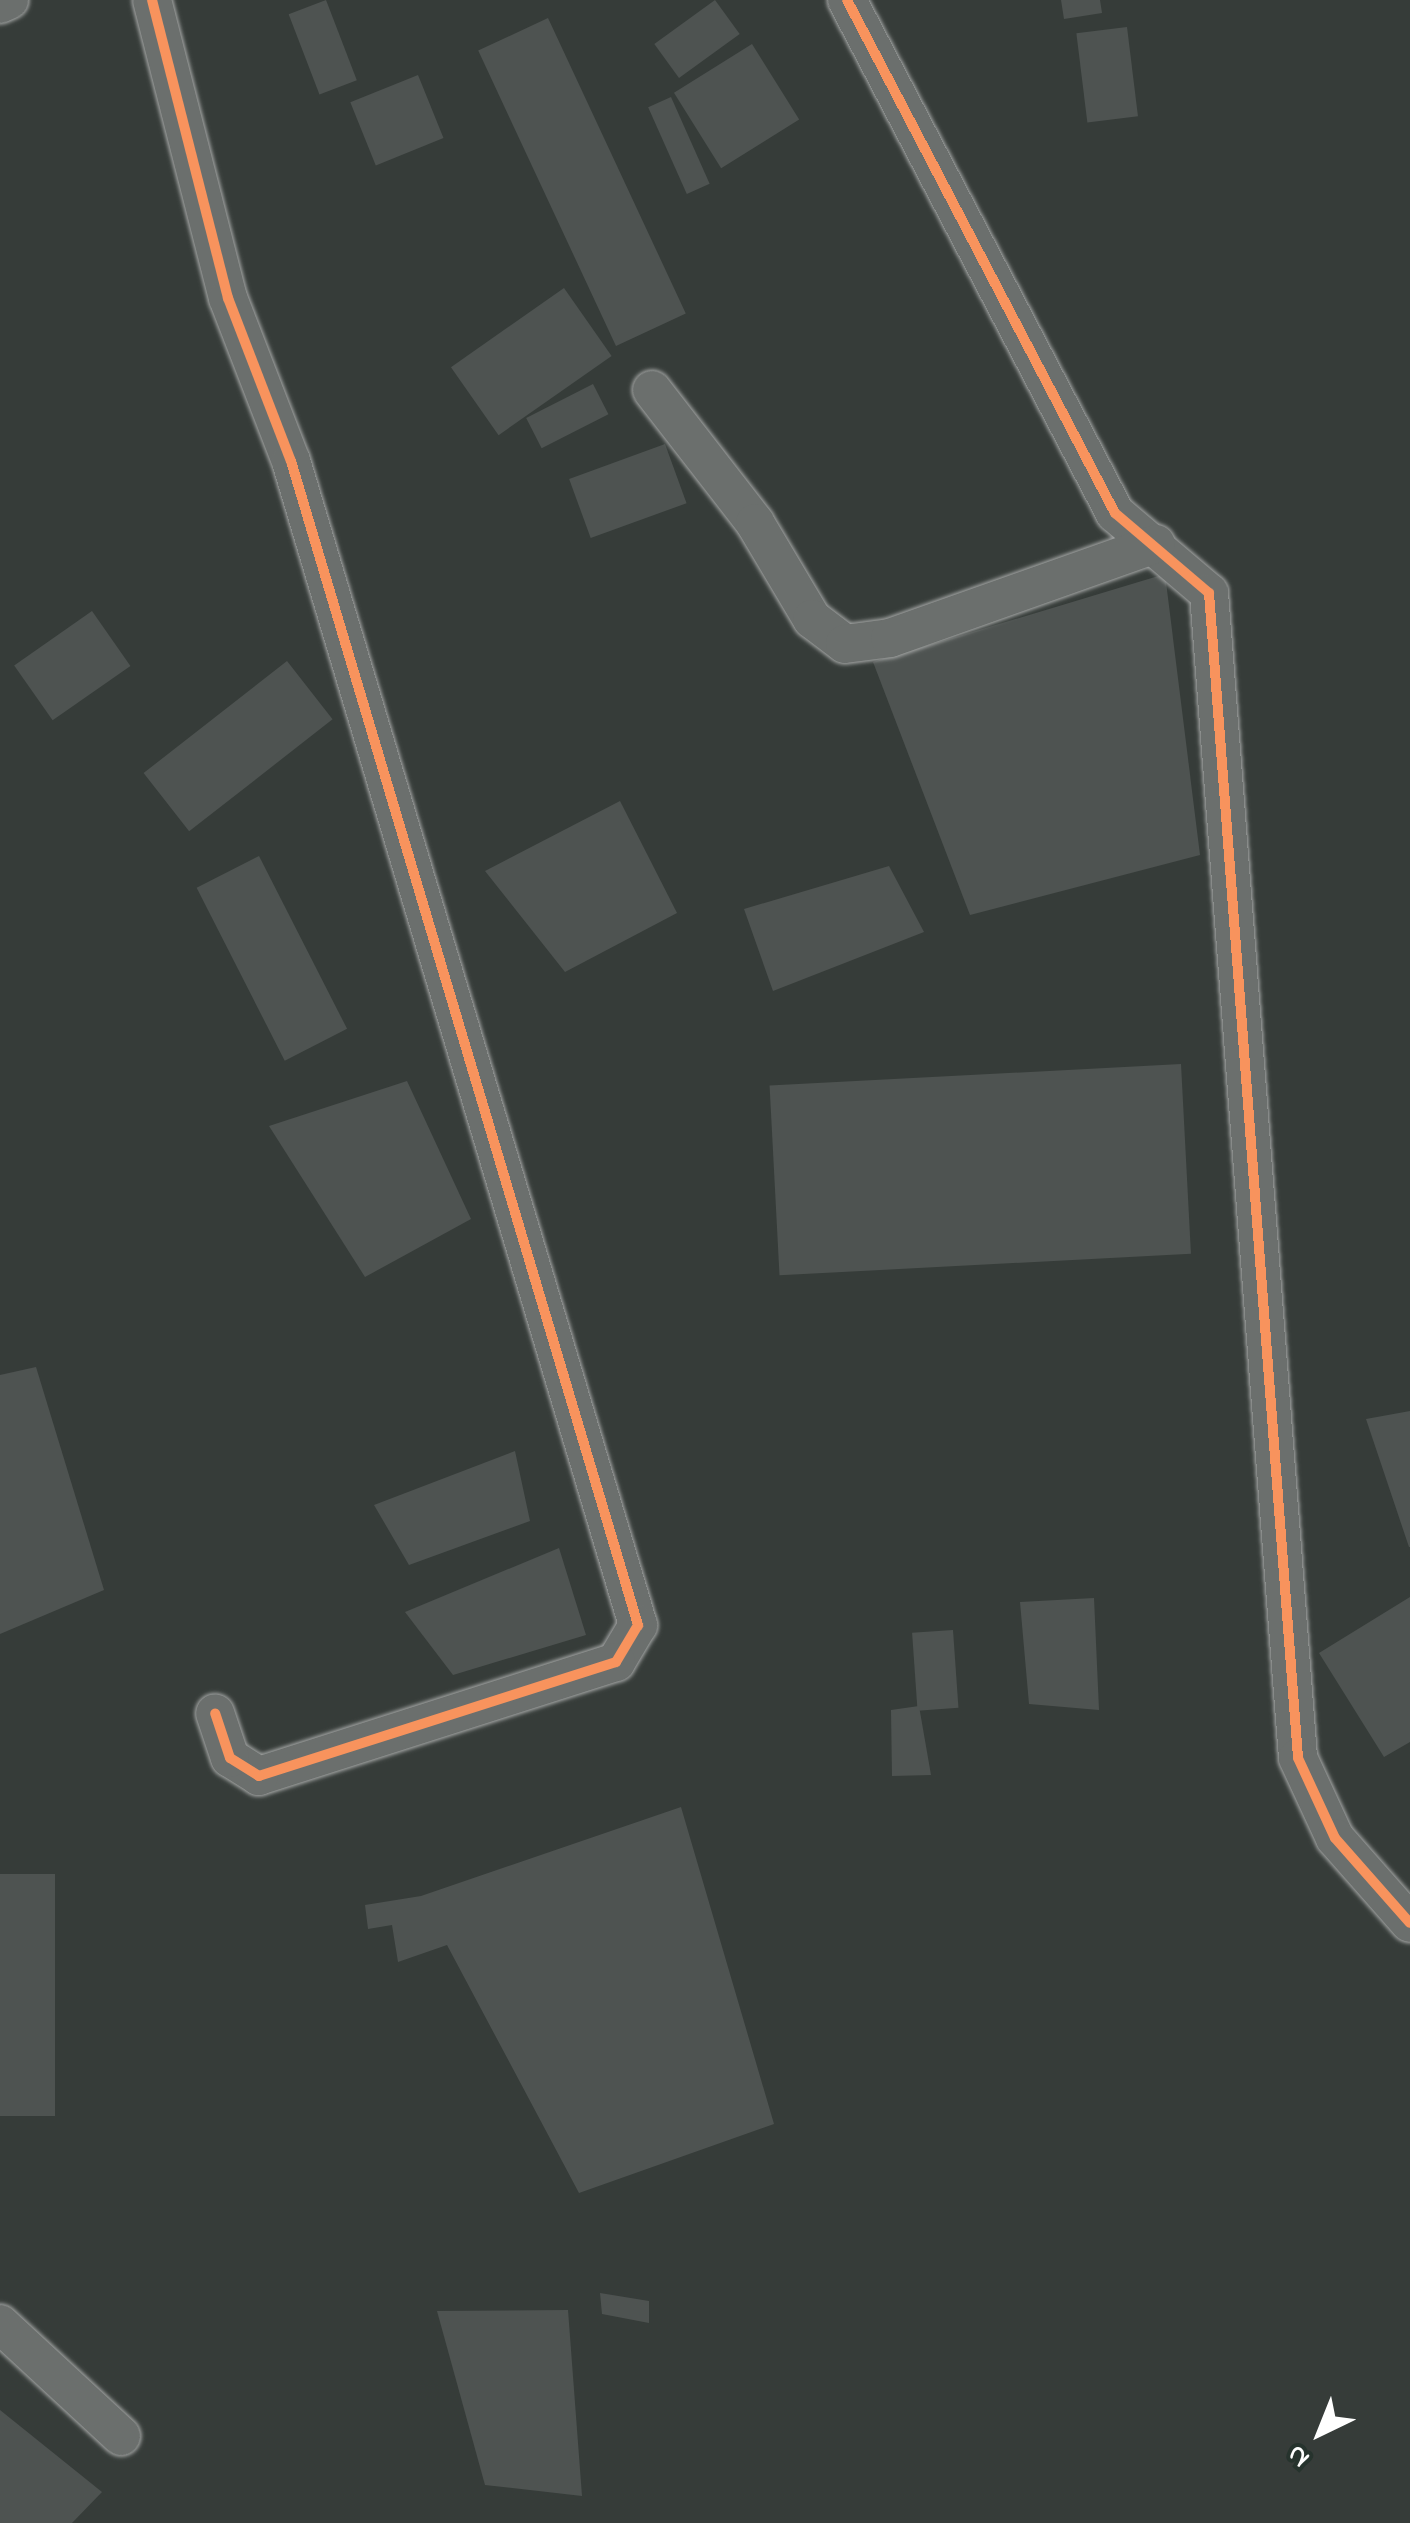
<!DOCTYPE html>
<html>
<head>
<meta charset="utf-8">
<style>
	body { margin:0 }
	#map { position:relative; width:1410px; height:2523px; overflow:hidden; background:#363c39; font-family:"Indie Flower",sans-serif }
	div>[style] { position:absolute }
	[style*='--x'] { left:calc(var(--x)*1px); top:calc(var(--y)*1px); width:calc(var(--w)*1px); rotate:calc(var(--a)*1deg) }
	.building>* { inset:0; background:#4e5351; transform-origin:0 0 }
	.roads { filter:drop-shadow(0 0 2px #a5a7a6) drop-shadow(0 0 2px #a5a7a6) }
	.street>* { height:38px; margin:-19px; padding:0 19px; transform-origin:19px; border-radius:19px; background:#6b6f6d }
	.cycleway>* { height:10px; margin:-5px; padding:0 5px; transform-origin:5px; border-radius:5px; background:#f8935d }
	span { translate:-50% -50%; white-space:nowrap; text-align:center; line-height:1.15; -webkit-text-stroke:9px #26332d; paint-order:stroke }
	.north { position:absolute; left:1270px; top:2383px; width:100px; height:100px; -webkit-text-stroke:8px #26332d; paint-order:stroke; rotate:223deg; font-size:28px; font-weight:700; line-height:40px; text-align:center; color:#fff }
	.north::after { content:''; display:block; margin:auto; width:35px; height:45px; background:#fff; clip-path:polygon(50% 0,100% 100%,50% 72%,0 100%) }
</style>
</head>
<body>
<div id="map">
	<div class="building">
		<i style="left:326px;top:0;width:86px;height:40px;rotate:69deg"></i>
		<i style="left:715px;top:0;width:42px;height:75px;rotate:54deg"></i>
		<i style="clip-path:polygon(1061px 0,1100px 0,1102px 13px,1064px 19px)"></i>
		<i style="left:548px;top:18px;width:326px;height:77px;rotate:65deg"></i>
		<i style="left:1127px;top:27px;width:90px;height:51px;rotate:83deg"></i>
		<i style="left:752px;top:44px;width:89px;height:92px;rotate:58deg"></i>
		<i style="left:418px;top:75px;width:68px;height:73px;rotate:68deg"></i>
		<i style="left:671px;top:97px;width:95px;height:25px;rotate:66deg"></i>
		<i style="left:564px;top:288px;width:83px;height:138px;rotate:55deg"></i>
		<i style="left:593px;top:384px;width:34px;height:75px;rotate:63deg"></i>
		<i style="left:665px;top:444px;width:63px;height:102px;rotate:70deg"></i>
		<i style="clip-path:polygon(1165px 574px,1200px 855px,970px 915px,873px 662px)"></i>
		<i style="left:92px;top:611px;width:67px;height:95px;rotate:55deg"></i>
		<i style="left:287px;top:661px;width:74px;height:182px;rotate:52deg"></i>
		<i style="clip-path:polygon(620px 801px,677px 913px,565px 972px,485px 871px)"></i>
		<i style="left:259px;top:856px;width:194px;height:70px;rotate:63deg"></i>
		<i style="clip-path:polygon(889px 866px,924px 932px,773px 991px,744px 909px)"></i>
		<i style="left:1181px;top:1064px;width:190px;height:412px;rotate:87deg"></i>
		<i style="clip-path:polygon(407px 1081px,471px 1219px,365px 1277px,269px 1126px)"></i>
		<i style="clip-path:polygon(36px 1367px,104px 1590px,0 1634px,0 1375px)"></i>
		<i style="clip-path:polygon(1410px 1411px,1410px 1547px,1409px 1547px,1366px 1419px)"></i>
		<i style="clip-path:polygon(515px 1451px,530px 1521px,409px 1565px,374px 1505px)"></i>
		<i style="clip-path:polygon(559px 1548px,586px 1635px,453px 1675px,405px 1612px)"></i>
		<i style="clip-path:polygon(1410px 1597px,1410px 1742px,1384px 1757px,1319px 1653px)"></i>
		<i style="clip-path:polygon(1094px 1598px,1099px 1710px,1029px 1704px,1020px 1602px)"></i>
		<i style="left:953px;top:1630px;width:78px;height:41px;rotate:86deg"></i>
		<i style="clip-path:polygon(919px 1706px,931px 1775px,892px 1776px,891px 1710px)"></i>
		<i style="clip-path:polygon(681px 1807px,774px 2124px,579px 2193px,447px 1945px,398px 1962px,392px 1925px,368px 1929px,365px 1905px,421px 1896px)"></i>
		<i style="left:55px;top:1874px;width:242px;height:55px;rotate:90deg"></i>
		<i style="clip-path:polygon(600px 2293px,649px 2301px,649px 2323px,602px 2314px)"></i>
		<i style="clip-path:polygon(568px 2310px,582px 2496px,485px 2485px,437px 2311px)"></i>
		<i style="clip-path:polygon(0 2410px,102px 2492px,72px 2523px,0 2523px)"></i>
	</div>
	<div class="roads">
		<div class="street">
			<i style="--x:152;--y:0;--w:308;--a:75.7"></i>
			<i style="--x:228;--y:298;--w:175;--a:68.9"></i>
			<i style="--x:291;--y:461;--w:1215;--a:73.4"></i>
			<i style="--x:638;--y:1625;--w:43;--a:120.7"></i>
			<i style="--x:616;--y:1662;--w:375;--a:162.3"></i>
			<i style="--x:259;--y:1776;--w:34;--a:-148"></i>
			<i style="--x:230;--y:1758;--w:47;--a:-108.4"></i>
			<i style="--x:847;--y:0;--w:579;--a:62.42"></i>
			<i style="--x:1115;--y:513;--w:123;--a:40.4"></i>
			<i style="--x:1209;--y:593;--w:1168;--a:85.63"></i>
			<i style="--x:1298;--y:1758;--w:88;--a:65.2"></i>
			<i style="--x:1335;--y:1838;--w:113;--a:48.6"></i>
			<i style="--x:0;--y:4;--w:10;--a:-24"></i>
			<i style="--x:652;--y:390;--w:168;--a:52.2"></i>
			<i style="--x:755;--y:523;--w:112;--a:59.3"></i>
			<i style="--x:812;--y:619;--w:41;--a:37.1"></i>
			<i style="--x:845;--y:644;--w:45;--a:-7.6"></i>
			<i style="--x:890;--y:638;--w:282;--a:-19.5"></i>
			<i style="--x:0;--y:2324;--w:165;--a:42.8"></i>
		</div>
	</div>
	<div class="cycleway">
		<i style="--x:152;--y:0;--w:308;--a:75.7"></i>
		<i style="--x:228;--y:298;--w:175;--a:68.9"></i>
		<i style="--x:291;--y:461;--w:1215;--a:73.4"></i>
		<i style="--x:638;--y:1625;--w:43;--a:120.7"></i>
		<i style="--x:616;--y:1662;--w:375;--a:162.3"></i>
		<i style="--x:259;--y:1776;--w:34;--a:-148"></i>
		<i style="--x:230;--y:1758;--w:47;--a:-108.4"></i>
		<i style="--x:847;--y:0;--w:579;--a:62.42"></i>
		<i style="--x:1115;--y:513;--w:123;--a:40.4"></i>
		<i style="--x:1209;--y:593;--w:1168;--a:85.63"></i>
		<i style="--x:1298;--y:1758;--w:88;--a:65.2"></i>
		<i style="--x:1335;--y:1838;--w:113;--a:48.6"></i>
	</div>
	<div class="north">N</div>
</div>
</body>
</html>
